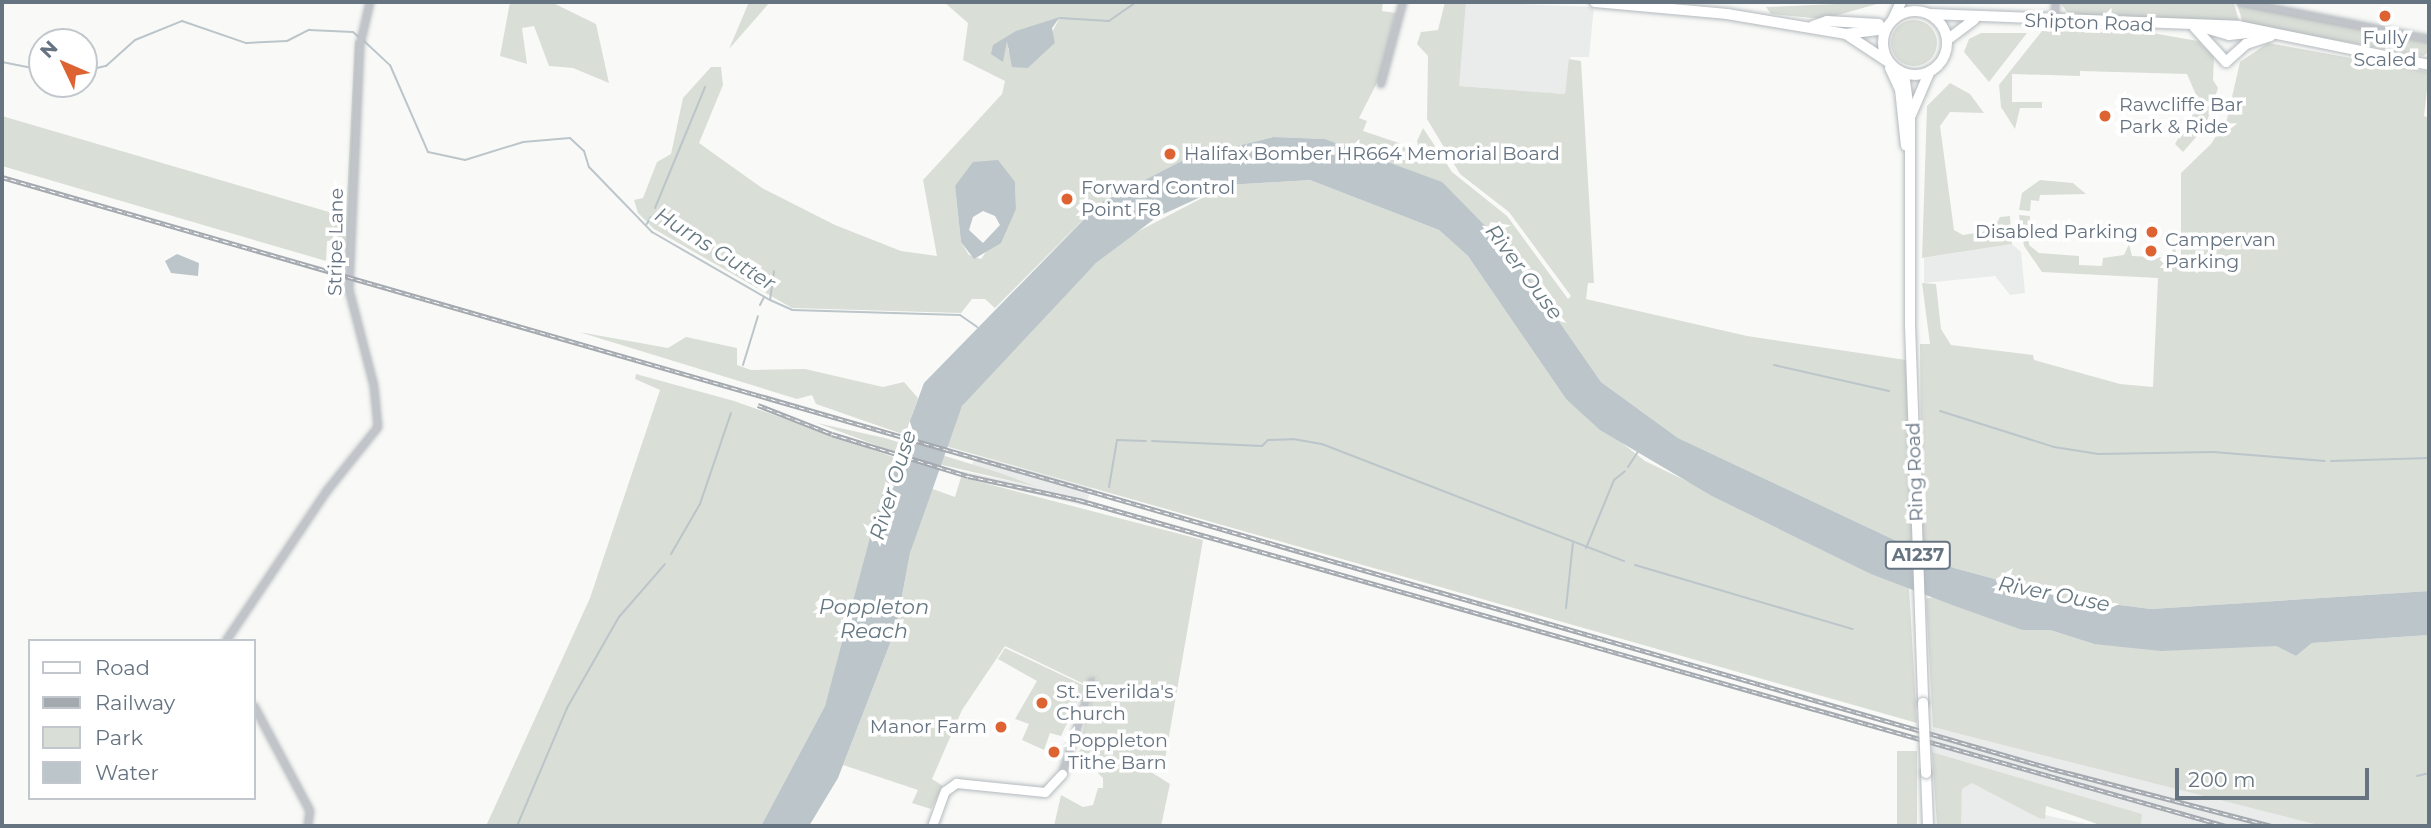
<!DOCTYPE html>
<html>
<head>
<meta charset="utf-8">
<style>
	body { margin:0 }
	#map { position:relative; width:2431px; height:828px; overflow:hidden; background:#f9faf7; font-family:Montserrat,sans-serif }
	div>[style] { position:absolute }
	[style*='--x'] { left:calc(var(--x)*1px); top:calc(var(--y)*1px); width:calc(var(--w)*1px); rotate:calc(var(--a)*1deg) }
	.built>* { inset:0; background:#eaebeb }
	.green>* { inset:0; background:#d9ded7; transform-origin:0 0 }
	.round { border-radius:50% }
	.water>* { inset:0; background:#bbc5ca }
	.stream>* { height:2px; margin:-1px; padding:0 1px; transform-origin:1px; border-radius:1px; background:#bbc5ca }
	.roads { filter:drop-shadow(0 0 2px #b4b9be) drop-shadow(0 0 2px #b4b9be) }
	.street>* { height:6px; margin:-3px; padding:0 3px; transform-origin:3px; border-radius:3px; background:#c1c5ca }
	.secondary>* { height:9px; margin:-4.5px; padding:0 4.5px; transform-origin:4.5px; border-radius:4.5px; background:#fff }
	.primary>* { height:10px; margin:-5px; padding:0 5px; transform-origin:5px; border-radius:5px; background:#fff }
	.highway>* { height:10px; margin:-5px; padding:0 5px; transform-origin:5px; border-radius:5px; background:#fff }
	.highway>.ring { margin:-5px; padding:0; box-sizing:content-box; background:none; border:10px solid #fff; border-radius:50% }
	.rail>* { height:4.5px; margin-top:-2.25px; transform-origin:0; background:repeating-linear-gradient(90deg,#fff 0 5px,#a3a9af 0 10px); box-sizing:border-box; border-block:2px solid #a3a9af }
	.bridges { filter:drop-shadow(0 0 2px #b5b9bd) drop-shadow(0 0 2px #b5b9bd) }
	.highway-bridge>* { height:10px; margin:-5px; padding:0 5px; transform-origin:5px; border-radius:5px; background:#fff }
	.dots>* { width:19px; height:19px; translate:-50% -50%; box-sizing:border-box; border:4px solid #fff; border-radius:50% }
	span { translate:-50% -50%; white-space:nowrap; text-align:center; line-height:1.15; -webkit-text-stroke:7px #fff; paint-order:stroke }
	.shield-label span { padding:2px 5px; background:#fff; border:2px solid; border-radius:5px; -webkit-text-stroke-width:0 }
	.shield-label { font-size:18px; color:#667482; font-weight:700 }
	.street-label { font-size:19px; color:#667482 }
	.poi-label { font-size:19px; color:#667482 }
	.left { translate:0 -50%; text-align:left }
	.right { translate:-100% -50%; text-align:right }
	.water-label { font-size:21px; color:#667982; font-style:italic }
	.frame { position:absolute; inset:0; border:4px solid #667482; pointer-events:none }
	.legend { position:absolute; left:28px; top:639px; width:228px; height:161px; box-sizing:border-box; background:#fff; border:2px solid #c2c7cd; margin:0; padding:9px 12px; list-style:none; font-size:21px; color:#667482 }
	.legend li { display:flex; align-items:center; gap:14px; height:35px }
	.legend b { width:35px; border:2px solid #c2c7cd }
	.north { position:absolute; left:28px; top:28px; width:70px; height:70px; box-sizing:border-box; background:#fff; border:2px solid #c2c7cd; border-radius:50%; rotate:314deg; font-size:19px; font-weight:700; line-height:28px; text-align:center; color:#667482 }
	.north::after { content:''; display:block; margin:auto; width:24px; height:32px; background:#de6333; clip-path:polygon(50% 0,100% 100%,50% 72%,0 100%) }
	.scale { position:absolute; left:2175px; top:768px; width:194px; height:32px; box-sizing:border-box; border:4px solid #667482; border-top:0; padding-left:9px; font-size:21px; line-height:24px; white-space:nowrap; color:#667482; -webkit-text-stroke:5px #fff; paint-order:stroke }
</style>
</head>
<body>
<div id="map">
	<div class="built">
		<i style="clip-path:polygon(1466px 2px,1594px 7px,1589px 57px,1570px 57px,1565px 94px,1458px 86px)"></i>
		<i style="clip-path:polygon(2012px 244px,2021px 252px,2025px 293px,2010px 295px,1995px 276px,1924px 283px,1924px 258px)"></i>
		<i style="clip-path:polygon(975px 455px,1092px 488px,1085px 506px,961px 477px,962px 471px,1032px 486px,972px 465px)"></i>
		<i style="clip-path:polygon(1933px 727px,2070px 760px,2322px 826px,2141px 826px,2142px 814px,1932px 752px)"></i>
		<i style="clip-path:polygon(1972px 783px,2045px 815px,2095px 826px,1960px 826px,1962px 789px)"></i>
	</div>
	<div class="green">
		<i style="clip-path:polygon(510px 2px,551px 2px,596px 24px,609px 83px,573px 68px,549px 66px,534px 26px,522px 28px,527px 64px,500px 56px)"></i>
		<i style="clip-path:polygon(749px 2px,770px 2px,729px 49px)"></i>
		<i style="clip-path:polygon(evenodd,944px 2px,1383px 2px,1382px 11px,1396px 13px,1380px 77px,1359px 118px,1367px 121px,1363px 131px,1408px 146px,1421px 157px,1417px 141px,1423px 128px,1452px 172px,1507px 216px,1568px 299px,1571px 296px,1509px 212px,1460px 174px,1427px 119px,1428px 56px,1417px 44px,1421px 32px,1438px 30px,1445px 2px,1466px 2px,1459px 86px,1565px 94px,1569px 59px,1581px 61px,1594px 283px,1588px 283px,1586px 299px,1747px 336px,1906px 360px,1909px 463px,1921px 462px,1920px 344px,1930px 344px,1922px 283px,1936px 284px,1941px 329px,1951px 345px,2033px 355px,2034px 360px,2120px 384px,2153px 387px,2158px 278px,2042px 272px,2024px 246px,2019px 215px,2030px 216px,2029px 245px,2039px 253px,2079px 256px,2079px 265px,2102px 266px,2103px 258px,2124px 255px,2129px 244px,2132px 256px,2170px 258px,2174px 244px,2181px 272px,2181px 173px,2211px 144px,2227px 119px,2240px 62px,2268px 43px,2429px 72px,2424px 116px,2429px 118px,2429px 591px,2151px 609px,2065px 598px,1954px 568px,1678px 438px,1601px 382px,1511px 252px,1442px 183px,1325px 139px,1272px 137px,1186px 160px,1100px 203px,995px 308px,985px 299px,972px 299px,961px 313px,792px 308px,654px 229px,638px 213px,634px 200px,643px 198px,657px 162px,671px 154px,683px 98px,711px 67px,721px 67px,723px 85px,699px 143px,762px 188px,835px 225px,901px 251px,937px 256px,923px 180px,1002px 94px,1005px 81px,963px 60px,968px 23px,944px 2px,1059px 19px,1052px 32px,1055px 43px,1028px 68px,1008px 50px,1010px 37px,1059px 19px,944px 2px,1015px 182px,1016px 209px,981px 259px,969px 255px,961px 242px,955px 186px,1015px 182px)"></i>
		<i style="clip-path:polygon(1884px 2px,1824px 19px,1771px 14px,1766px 7px)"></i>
		<i style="clip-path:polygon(2060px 2px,2234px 4px,2239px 21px,2069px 15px)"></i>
		<i style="clip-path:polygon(2237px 4px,2428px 42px,2429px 52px,2423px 56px,2243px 23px)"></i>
		<i class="round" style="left:1891px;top:20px;width:46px;height:46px"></i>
		<i style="clip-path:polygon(2042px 31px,2152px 33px,2198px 41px,2214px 57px,2213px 80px,2218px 88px,2205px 127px,2183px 152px,2175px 144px,2199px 102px,2187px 74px,2080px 71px,2080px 76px,2012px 74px,2012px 102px,2042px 102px,2042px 108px,2020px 108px,2015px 129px,2001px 107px,1999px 85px)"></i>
		<i style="clip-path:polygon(1981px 33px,2027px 33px,1989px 82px,1964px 52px,1969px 39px)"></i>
		<i style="clip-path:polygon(355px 39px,359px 45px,348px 264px,343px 239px,327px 241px,326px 261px,2px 166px,2px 116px,346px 217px)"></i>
		<i style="clip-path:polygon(1950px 83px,1970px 94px,1984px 113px,1950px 112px,1940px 126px,1954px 230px,1963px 235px,1993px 230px,2000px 217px,2010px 216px,2012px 244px,1922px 258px,1927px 106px)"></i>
		<i style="clip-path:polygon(1310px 180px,1439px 230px,1468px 256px,1566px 399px,1645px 461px,1909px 588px,1917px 723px,945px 446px,962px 406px,993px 368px,1096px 263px,1133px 234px,1227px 185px)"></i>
		<i style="clip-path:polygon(2040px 180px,2073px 183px,2086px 194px,2040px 195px,2039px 201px,2031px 200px,2030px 211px,2019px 210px,2022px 193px)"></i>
		<i style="clip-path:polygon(579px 332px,668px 348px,686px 337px,737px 348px,737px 365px,751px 370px,805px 369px,883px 387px,904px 382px,918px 398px,905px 435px,816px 404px,812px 395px,797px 399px)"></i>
		<i style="clip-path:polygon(636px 374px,734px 401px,896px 458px,825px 706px,761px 826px,486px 826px,590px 598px,660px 390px,635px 379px)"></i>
		<i style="clip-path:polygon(817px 423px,885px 438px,901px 443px,897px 453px)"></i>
		<i style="clip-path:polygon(942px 455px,1003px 474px,1037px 487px,938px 464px)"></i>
		<i style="clip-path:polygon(961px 477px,1203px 540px,1163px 771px,1148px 770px,1170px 784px,1161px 826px,1054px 826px,1061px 795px,1083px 807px,1093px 805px,1098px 788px,1103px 788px,1103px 778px,1089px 764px,1070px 764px,1081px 749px,1097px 751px,1080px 742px,1097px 678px,1086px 685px,1005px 646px,962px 710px,932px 779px,943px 786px,931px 809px,912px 803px,918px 790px,843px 765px,896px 628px,910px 553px,930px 488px,955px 497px)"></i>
		<i style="clip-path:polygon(1933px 597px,2022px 630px,2050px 630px,2094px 644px,2276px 646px,2296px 656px,2312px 643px,2429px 635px,2429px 826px,2322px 826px,1933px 727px,1926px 599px)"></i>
		<i style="clip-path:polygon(1005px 648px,1085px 686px,1061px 736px,1050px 733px,1044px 750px,1022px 740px,1029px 724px,1015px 719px,1037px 681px,998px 659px)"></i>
		<i style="left:1897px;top:751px;width:20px;height:75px"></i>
		<i style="clip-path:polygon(1932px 752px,2142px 814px,2141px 826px,2103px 826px,2046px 806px,2045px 819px,2039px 818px,1972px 783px,1962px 789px,1961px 826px,1937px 826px)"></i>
	</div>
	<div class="water">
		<i style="clip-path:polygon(1060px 17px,1052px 28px,1055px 43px,1028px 68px,1012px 67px,1007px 41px,1003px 62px,991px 54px,993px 45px,1016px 31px)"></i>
		<i style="clip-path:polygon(1273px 137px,1325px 139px,1442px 182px,1511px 252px,1601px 382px,1678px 438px,1954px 568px,2065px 598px,2151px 609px,2429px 591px,2429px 635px,2312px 643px,2296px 656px,2276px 646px,2161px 651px,2094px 644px,2050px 630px,2022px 630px,1955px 606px,1871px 574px,1712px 496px,1600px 430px,1566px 399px,1468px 256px,1439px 230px,1310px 180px,1227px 185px,1157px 217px,1096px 263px,962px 406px,910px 553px,896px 628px,838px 778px,809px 826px,761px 826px,825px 706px,879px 504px,924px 383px,1100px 203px,1186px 159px)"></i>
		<i style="clip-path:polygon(evenodd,998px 160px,1015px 182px,1016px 209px,1001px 243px,974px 259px,961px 242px,955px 186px,973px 162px,998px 160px,983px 211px,995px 216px,1000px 225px,983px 243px,969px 230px,973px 217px,983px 211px)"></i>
		<i style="clip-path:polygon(177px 254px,199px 263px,198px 276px,171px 273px,165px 261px)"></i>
	</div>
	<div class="stream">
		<i style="--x:1060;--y:18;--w:49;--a:3.5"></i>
		<i style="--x:1109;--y:21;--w:33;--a:-35"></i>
		<i style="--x:364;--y:41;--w:35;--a:43"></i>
		<i style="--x:390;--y:65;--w:95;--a:66.4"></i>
		<i style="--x:428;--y:152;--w:38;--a:12"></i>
		<i style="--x:465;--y:160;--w:61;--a:-17.2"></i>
		<i style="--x:523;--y:142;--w:47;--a:-4.9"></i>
		<i style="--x:570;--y:138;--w:19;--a:43"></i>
		<i style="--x:584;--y:151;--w:17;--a:73"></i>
		<i style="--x:589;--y:167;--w:91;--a:45.9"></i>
		<i style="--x:652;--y:232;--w:136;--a:30"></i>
		<i style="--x:770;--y:300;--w:24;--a:24"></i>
		<i style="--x:792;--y:310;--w:168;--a:1.7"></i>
		<i style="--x:960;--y:315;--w:21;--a:35"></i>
		<i style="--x:2;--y:62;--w:41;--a:11.3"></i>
		<i style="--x:84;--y:71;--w:23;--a:-13"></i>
		<i style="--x:106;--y:66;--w:39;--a:-42"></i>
		<i style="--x:135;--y:40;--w:51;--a:-22"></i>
		<i style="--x:182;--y:21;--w:68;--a:19"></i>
		<i style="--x:246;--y:43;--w:41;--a:-2.8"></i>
		<i style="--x:287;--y:41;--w:25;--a:-27"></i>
		<i style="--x:309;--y:30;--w:44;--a:2.6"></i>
		<i style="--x:353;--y:32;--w:9;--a:41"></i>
		<i style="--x:655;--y:208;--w:131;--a:-67.5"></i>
		<i style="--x:646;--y:225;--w:9;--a:-58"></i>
		<i style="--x:770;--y:300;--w:29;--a:-82"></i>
		<i style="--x:760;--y:305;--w:9;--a:-63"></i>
		<i style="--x:743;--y:365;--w:51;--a:-73"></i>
		<i style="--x:1774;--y:365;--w:118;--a:12.7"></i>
		<i style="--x:1940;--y:411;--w:120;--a:17.5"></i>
		<i style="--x:2054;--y:447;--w:45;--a:9"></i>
		<i style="--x:2098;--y:454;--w:115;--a:-1"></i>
		<i style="--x:2213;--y:452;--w:112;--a:4.6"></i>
		<i style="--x:1152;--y:441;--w:110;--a:2.6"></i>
		<i style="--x:1262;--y:446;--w:8;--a:-45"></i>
		<i style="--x:1268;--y:440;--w:25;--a:-2"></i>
		<i style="--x:1293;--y:439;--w:29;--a:10"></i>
		<i style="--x:1322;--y:444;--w:324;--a:21.2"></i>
		<i style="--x:2331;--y:461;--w:98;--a:-1.8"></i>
		<i style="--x:1628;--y:467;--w:17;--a:-57"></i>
		<i style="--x:1109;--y:487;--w:48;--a:-80.3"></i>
		<i style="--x:1117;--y:440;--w:29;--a:2"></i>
		<i style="--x:1586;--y:548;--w:74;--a:-67.6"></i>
		<i style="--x:1614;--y:480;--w:14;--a:-39"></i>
		<i style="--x:671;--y:554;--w:58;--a:-59.9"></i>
		<i style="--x:700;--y:504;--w:96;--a:-71.2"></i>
		<i style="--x:1635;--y:565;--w:227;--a:16.4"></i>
		<i style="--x:1566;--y:608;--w:65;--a:-83.9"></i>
		<i style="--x:2417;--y:776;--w:12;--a:-14"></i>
		<i style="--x:517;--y:826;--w:128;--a:-67"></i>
		<i style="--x:567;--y:708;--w:105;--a:-60.3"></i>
		<i style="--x:619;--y:617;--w:70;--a:-49"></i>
	</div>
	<div class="roads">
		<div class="street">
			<i style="--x:2240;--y:2;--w:193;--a:11.1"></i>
			<i style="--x:2054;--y:20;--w:18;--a:-84"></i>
			<i style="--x:1381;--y:84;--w:85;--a:-75"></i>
			<i style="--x:226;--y:641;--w:179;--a:-56.1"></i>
			<i style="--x:326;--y:492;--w:83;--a:-51.3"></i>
			<i style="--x:378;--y:427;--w:41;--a:-95.6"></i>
			<i style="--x:374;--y:386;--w:100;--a:-104.5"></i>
			<i style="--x:349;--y:289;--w:244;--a:-87.4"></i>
			<i style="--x:360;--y:45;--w:44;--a:-76.9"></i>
			<i style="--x:254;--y:706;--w:119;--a:61.9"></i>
			<i style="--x:310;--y:811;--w:15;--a:98"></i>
			<i style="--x:1062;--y:774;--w:97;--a:-71.9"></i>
		</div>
		<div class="secondary">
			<i style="--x:932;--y:826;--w:37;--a:-70"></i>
			<i style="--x:945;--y:791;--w:14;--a:-36"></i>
			<i style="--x:956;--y:783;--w:89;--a:5.8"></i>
			<i style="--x:1045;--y:792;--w:25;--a:-47"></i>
		</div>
		<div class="primary">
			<i style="--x:1930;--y:14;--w:308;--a:2.2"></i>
			<i style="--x:2238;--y:26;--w:195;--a:11.5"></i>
			<i style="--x:2195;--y:28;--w:46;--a:47.6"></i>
			<i style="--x:2226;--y:62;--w:27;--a:-42"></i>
			<i style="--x:2246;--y:44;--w:26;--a:-18"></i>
			<i style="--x:2205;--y:28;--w:25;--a:16"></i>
			<i style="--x:2229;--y:35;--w:28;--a:-6"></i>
			<i style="--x:1947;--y:40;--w:34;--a:-37"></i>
		</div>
		<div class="highway">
			<i style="--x:1595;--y:2;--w:133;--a:5.2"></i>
			<i style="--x:1727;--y:14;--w:121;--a:9.5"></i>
			<i style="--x:1846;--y:34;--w:40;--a:-7.1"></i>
			<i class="ring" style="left:1883px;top:11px;width:54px;height:54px"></i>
			<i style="--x:1893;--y:19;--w:19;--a:-65"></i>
			<i style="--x:1813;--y:26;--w:15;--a:-20"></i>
			<i style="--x:1827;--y:21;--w:52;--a:3.3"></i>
			<i style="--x:1846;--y:34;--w:49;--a:33.4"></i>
			<i style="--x:1890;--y:68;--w:23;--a:65"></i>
			<i style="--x:1900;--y:89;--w:57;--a:84"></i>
			<i style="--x:1904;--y:74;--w:43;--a:82.1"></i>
			<i style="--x:1910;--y:117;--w:208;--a:90"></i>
			<i style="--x:1910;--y:325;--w:378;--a:88"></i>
			<i style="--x:1911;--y:115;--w:46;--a:-66.8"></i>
			<i style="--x:1926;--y:773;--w:53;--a:87.8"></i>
		</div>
	</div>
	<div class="rail">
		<i style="--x:2;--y:177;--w:2131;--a:16.1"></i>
		<i style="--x:2049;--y:768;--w:229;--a:14.6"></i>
		<i style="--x:758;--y:405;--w:79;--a:21.4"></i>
		<i style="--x:832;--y:434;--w:142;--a:17.2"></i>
		<i style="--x:968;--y:476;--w:114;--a:12.2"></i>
		<i style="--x:1079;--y:500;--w:1192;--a:15.87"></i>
	</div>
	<div class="bridges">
		<div class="highway-bridge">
			<i style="--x:1923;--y:703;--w:70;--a:87.5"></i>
		</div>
	</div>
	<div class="dots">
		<i style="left:2385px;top:16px;background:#de6333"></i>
		<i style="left:2105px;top:116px;background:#de6333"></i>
		<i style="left:1170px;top:154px;background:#de6333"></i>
		<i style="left:1067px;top:199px;background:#de6333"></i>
		<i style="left:2152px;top:232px;background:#de6333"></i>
		<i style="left:2151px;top:251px;background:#de6333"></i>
		<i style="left:1042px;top:703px;background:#de6333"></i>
		<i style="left:1001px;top:727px;background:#de6333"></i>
		<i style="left:1054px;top:752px;background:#de6333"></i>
	</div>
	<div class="shield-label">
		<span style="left:1918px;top:555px">A1237</span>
	</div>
	<div class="street-label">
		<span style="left:2089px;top:23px;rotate:2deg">Shipton Road</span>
		<span style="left:336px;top:242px;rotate:-89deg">Stripe Lane</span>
		<span style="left:1915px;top:472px;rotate:-92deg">Ring Road</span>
	</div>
	<div class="poi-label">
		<span style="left:2385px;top:49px">Fully<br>Scaled</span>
		<span class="left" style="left:2119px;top:116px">Rawcliffe Bar<br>Park &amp; Ride</span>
		<span class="left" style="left:1184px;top:154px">Halifax Bomber HR664 Memorial Board</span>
		<span class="left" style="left:1081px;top:199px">Forward Control<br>Point F8</span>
		<span class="right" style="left:2138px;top:232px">Disabled Parking</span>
		<span class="left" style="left:2165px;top:251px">Campervan<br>Parking</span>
		<span class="left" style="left:1056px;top:703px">St. Everilda's<br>Church</span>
		<span class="right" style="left:987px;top:727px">Manor Farm</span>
		<span class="left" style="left:1068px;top:752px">Poppleton<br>Tithe Barn</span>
	</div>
	<div class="water-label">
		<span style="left:715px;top:249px;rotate:32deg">Hurns Gutter</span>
		<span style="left:1524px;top:272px;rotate:53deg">River Ouse</span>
		<span style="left:893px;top:485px;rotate:-73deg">River Ouse</span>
		<span style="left:2054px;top:594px;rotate:11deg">River Ouse</span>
		<span style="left:874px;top:619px">Poppleton<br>Reach</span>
	</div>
	<div class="frame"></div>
	<ul class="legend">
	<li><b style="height:9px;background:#fff"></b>Road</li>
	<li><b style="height:9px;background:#a3a9af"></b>Railway</li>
	<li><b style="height:19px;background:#d9ded7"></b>Park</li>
	<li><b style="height:19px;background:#bbc5ca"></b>Water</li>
	</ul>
	<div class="north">N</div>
	<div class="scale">200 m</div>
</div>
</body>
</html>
